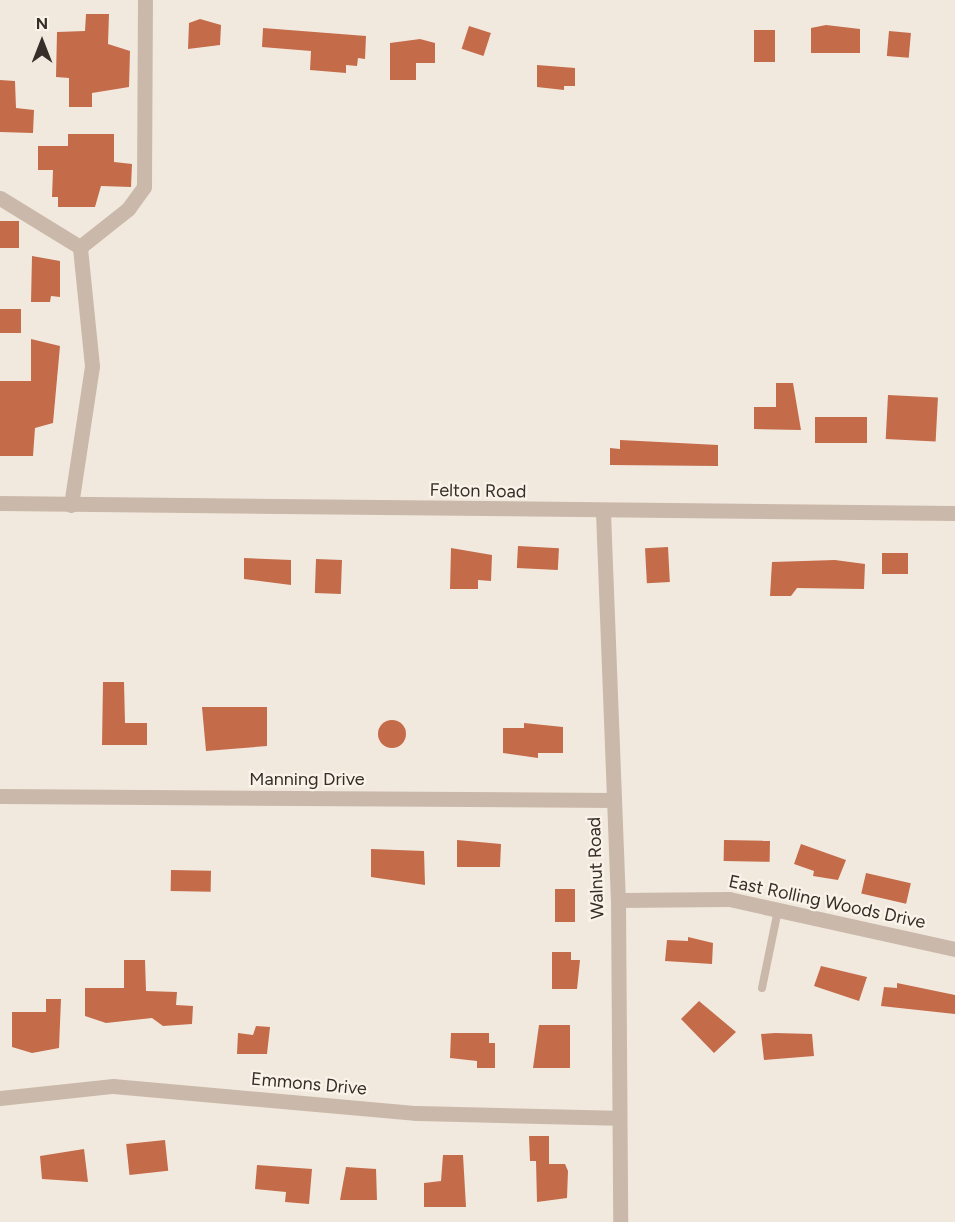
<!DOCTYPE html>
<html>
<head>
<meta charset="utf-8">
<style>
	body { margin:0 }
	#map { position:relative; width:955px; height:1222px; overflow:hidden; background:#f2e9de; font-family:Figtree,sans-serif }
	div>[style] { position:absolute }
	[style*='--x'] { left:calc(var(--x)*1px); top:calc(var(--y)*1px); width:calc(var(--w)*1px); rotate:calc(var(--a)*1deg) }
	.building>* { inset:0; background:#c46b4a; transform-origin:0 0 }
	.round { border-radius:50% }
	.service>* { height:8px; margin:-4px; padding:0 4px; transform-origin:4px; border-radius:4px; background:#cab9aa }
	.minor>* { height:15px; margin:-7.5px; padding:0 7.5px; transform-origin:7.5px; border-radius:7.5px; background:#cab9aa }
	span { translate:-50% -50%; white-space:nowrap; text-align:center; line-height:1.15; -webkit-text-stroke:4.5px #faf3ea; paint-order:stroke }
	.street-label { font-size:18px; color:#382e29 }
	.north { position:absolute; left:12px; top:12px; width:60px; height:60px; -webkit-text-stroke:4px #faf3ea; paint-order:stroke; rotate:0deg; font-size:16px; font-weight:700; line-height:24px; text-align:center; color:#382e29 }
	.north::after { content:''; display:block; margin:auto; width:21px; height:27px; background:#382e29; clip-path:polygon(50% 0,100% 100%,50% 72%,0 100%) }
</style>
</head>
<body>
<div id="map">
	<div class="building">
		<i style="clip-path:polygon(86px 14px,109px 14px,108px 44px,130px 51px,129px 87px,92px 93px,92px 107px,69px 107px,69px 78px,56px 77px,57px 32px,85px 31px)"></i>
		<i style="clip-path:polygon(200px 19px,221px 25px,220px 45px,188px 49px,189px 23px)"></i>
		<i style="clip-path:polygon(826px 25px,860px 29px,860px 53px,811px 53px,811px 28px)"></i>
		<i style="left:469px;top:26px;width:23px;height:24px;rotate:18deg"></i>
		<i style="clip-path:polygon(263px 28px,366px 36px,365px 59px,358px 58px,357px 66px,346px 65px,346px 73px,310px 70px,311px 51px,262px 47px)"></i>
		<i style="left:754px;top:30px;width:21px;height:32px"></i>
		<i style="left:889px;top:31px;width:22px;height:25px;rotate:5deg"></i>
		<i style="clip-path:polygon(420px 39px,435px 43px,435px 63px,416px 63px,416px 80px,390px 80px,390px 43px)"></i>
		<i style="clip-path:polygon(537px 65px,575px 68px,575px 86px,564px 86px,564px 90px,537px 87px)"></i>
		<i style="clip-path:polygon(0 80px,15px 81px,16px 108px,34px 110px,33px 133px,0 132px)"></i>
		<i style="clip-path:polygon(68px 134px,114px 134px,114px 162px,132px 164px,131px 187px,101px 186px,95px 207px,58px 207px,58px 197px,52px 197px,53px 170px,38px 170px,38px 146px,68px 146px)"></i>
		<i style="left:0;top:221px;width:19px;height:27px"></i>
		<i style="clip-path:polygon(32px 256px,60px 261px,60px 297px,51px 296px,50px 302px,31px 302px)"></i>
		<i style="left:0;top:309px;width:21px;height:24px"></i>
		<i style="clip-path:polygon(31px 339px,60px 346px,53px 423px,35px 428px,33px 456px,0 456px,0 381px,31px 381px)"></i>
		<i style="clip-path:polygon(776px 383px,793px 383px,801px 430px,754px 429px,754px 407px,776px 407px)"></i>
		<i style="left:888px;top:395px;width:50px;height:44px;rotate:3deg"></i>
		<i style="left:867px;top:417px;width:26px;height:52px;rotate:90deg"></i>
		<i style="clip-path:polygon(620px 440px,718px 445px,718px 466px,610px 465px,610px 448px,620px 449px)"></i>
		<i style="left:518px;top:546px;width:41px;height:22px;rotate:3deg"></i>
		<i style="left:668px;top:547px;width:35px;height:23px;rotate:87deg"></i>
		<i style="clip-path:polygon(451px 548px,492px 555px,491px 581px,478px 580px,478px 589px,450px 589px)"></i>
		<i style="left:882px;top:553px;width:26px;height:21px"></i>
		<i style="clip-path:polygon(244px 558px,291px 560px,291px 585px,244px 579px)"></i>
		<i style="left:316px;top:559px;width:26px;height:34px;rotate:2deg"></i>
		<i style="clip-path:polygon(835px 560px,865px 564px,864px 589px,797px 588px,791px 596px,770px 596px,772px 562px)"></i>
		<i style="clip-path:polygon(103px 682px,124px 682px,125px 723px,147px 723px,147px 745px,102px 745px)"></i>
		<i style="clip-path:polygon(202px 707px,267px 707px,267px 746px,206px 751px)"></i>
		<i class="round" style="left:378px;top:720px;width:28px;height:28px"></i>
		<i style="clip-path:polygon(524px 723px,563px 727px,563px 753px,538px 753px,538px 758px,503px 753px,503px 728px,524px 728px)"></i>
		<i style="clip-path:polygon(457px 840px,501px 844px,500px 867px,457px 867px)"></i>
		<i style="left:724px;top:840px;width:46px;height:21px;rotate:1deg"></i>
		<i style="clip-path:polygon(801px 844px,846px 860px,838px 880px,813px 876px,814px 871px,794px 864px)"></i>
		<i style="clip-path:polygon(371px 849px,424px 851px,425px 885px,371px 877px)"></i>
		<i style="left:171px;top:870px;width:40px;height:21px;rotate:1deg"></i>
		<i style="left:866px;top:873px;width:46px;height:21px;rotate:13deg"></i>
		<i style="left:555px;top:889px;width:20px;height:33px"></i>
		<i style="clip-path:polygon(688px 937px,713px 943px,712px 964px,665px 961px,667px 940px,688px 941px)"></i>
		<i style="clip-path:polygon(552px 952px,571px 952px,571px 960px,580px 960px,577px 989px,552px 989px)"></i>
		<i style="clip-path:polygon(124px 960px,145px 960px,146px 991px,177px 992px,176px 1005px,193px 1006px,192px 1024px,163px 1026px,152px 1018px,106px 1023px,85px 1016px,85px 988px,124px 988px)"></i>
		<i style="clip-path:polygon(821px 966px,867px 977px,859px 1001px,814px 986px)"></i>
		<i style="clip-path:polygon(897px 983px,955px 995px,955px 1014px,881px 1006px,884px 987px,897px 988px)"></i>
		<i style="clip-path:polygon(46px 999px,61px 999px,59px 1048px,32px 1053px,12px 1047px,12px 1012px,46px 1012px)"></i>
		<i style="clip-path:polygon(699px 1001px,736px 1032px,714px 1053px,681px 1019px)"></i>
		<i style="clip-path:polygon(539px 1025px,570px 1025px,570px 1068px,533px 1068px)"></i>
		<i style="clip-path:polygon(256px 1026px,270px 1027px,267px 1054px,237px 1054px,238px 1033px,253px 1035px)"></i>
		<i style="clip-path:polygon(451px 1033px,489px 1033px,489px 1043px,495px 1043px,495px 1068px,477px 1068px,477px 1061px,450px 1058px)"></i>
		<i style="clip-path:polygon(775px 1033px,812px 1034px,814px 1056px,764px 1060px,761px 1034px)"></i>
		<i style="clip-path:polygon(529px 1136px,549px 1136px,549px 1164px,565px 1164px,568px 1171px,567px 1198px,537px 1202px,536px 1161px,530px 1161px)"></i>
		<i style="left:165px;top:1140px;width:31px;height:39px;rotate:84deg"></i>
		<i style="clip-path:polygon(84px 1149px,88px 1182px,42px 1179px,40px 1156px)"></i>
		<i style="clip-path:polygon(443px 1155px,463px 1155px,466px 1207px,424px 1207px,424px 1183px,441px 1181px)"></i>
		<i style="clip-path:polygon(257px 1165px,312px 1169px,309px 1204px,285px 1202px,286px 1192px,255px 1189px)"></i>
		<i style="clip-path:polygon(346px 1167px,376px 1169px,377px 1200px,340px 1200px)"></i>
	</div>
	<div class="service">
		<i style="--x:762;--y:988;--w:80;--a:-78.4"></i>
	</div>
	<div class="minor">
		<i style="--x:0;--y:198;--w:94;--a:31.5"></i>
		<i style="--x:80;--y:247;--w:61;--a:-38.4"></i>
		<i style="--x:128;--y:209;--w:27;--a:-54"></i>
		<i style="--x:144;--y:187;--w:187;--a:-89.7"></i>
		<i style="--x:0;--y:503;--w:955;--a:0.6"></i>
		<i style="--x:71;--y:505;--w:141;--a:-81.4"></i>
		<i style="--x:92;--y:366;--w:120;--a:-95.8"></i>
		<i style="--x:603;--y:512;--w:388;--a:87.8"></i>
		<i style="--x:618;--y:900;--w:322;--a:89.6"></i>
		<i style="--x:0;--y:796;--w:614;--a:0.37"></i>
		<i style="--x:618;--y:900;--w:111;--a:-0.5"></i>
		<i style="--x:729;--y:899;--w:231;--a:12.5"></i>
		<i style="--x:0;--y:1098;--w:114;--a:-6.1"></i>
		<i style="--x:113;--y:1086;--w:305;--a:5.1"></i>
		<i style="--x:417;--y:1113;--w:199;--a:1.4"></i>
	</div>
	<div class="street-label">
		<span style="left:478px;top:491px;rotate:1deg">Felton Road</span>
		<span style="left:307px;top:779px">Manning Drive</span>
		<span style="left:596px;top:868px;rotate:-92deg">Walnut Road</span>
		<span style="left:827px;top:902px;rotate:12deg">East Rolling Woods Drive</span>
		<span style="left:309px;top:1084px;rotate:5deg">Emmons Drive</span>
	</div>
	<div class="north">N</div>
</div>
</body>
</html>
